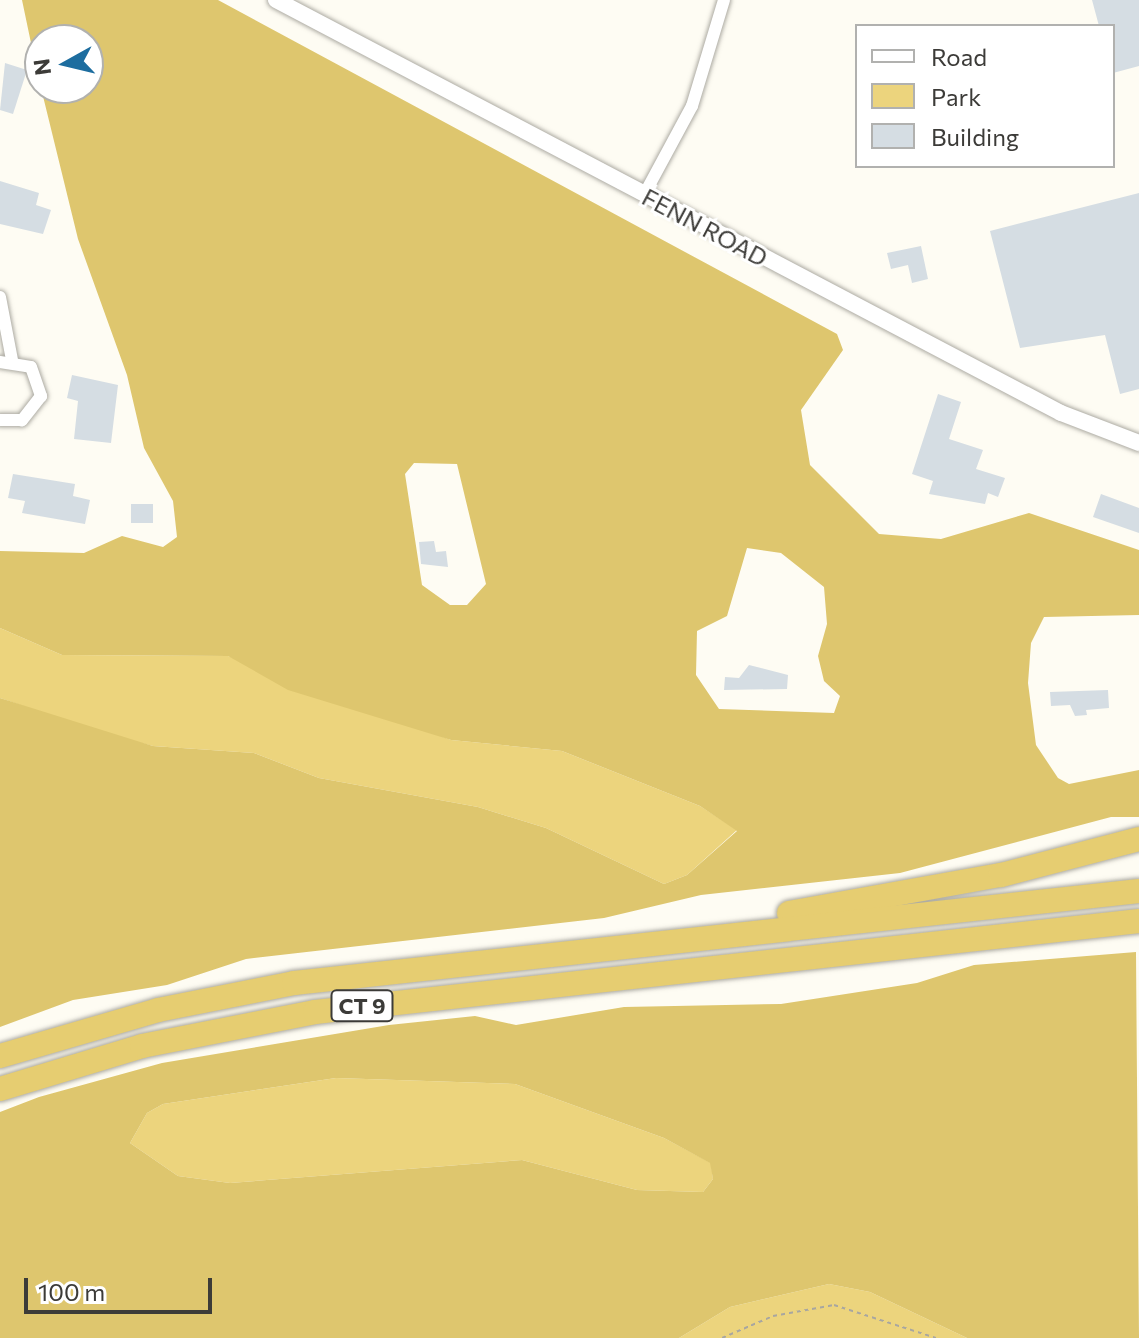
<!DOCTYPE html>
<html>
<head>
<meta charset="utf-8">
<style>
	body { margin:0 }
	#map { position:relative; width:1139px; height:1338px; overflow:hidden; background:#fefcf3; font-family:Commissioner,sans-serif }
	div>[style] { position:absolute }
	[style*='--x'] { left:calc(var(--x)*1px); top:calc(var(--y)*1px); width:calc(var(--w)*1px); rotate:calc(var(--a)*1deg) }
	.green>* { inset:0; background:#ecd47d }
	.forest>* { inset:0; background:#dec66e }
	.building>* { inset:0; background:#d5dde3; transform-origin:0 0 }
	.path>* { height:2px; margin-top:-1px; transform-origin:0; background:repeating-linear-gradient(90deg,#a8a6a0 0 4px,transparent 0 8px) }
	.roads { filter:drop-shadow(0 0 2px #adaba3) drop-shadow(0 0 2px #adaba3) }
	.minor>* { height:12px; margin:-6px; padding:0 6px; transform-origin:6px; border-radius:6px; background:#fff }
	.tertiary>* { height:16px; margin:-8px; padding:0 8px; transform-origin:8px; border-radius:8px; background:#fff }
	.motorway>* { height:24px; margin:-12px; padding:0 12px; transform-origin:12px; border-radius:12px; background:#e6cd71 }
	span { translate:-50% -50%; white-space:nowrap; text-align:center; line-height:1.15; -webkit-text-stroke:6px #fff; paint-order:stroke }
	.shield-label span { padding:2px 6px; background:#fff; border:2px solid; border-radius:6px; -webkit-text-stroke-width:0 }
	.shield-label { font-size:22px; color:#3c3b38; font-weight:700 }
	.street-label { font-size:24px; color:#3c3b38 }
	.legend { position:absolute; left:855px; top:24px; width:260px; height:144px; box-sizing:border-box; background:#fff; border:2px solid #b1b1af; margin:0; padding:10px 14px; list-style:none; font-size:24px; color:#3c3b38 }
	.legend li { display:flex; align-items:center; gap:16px; height:40px }
	.legend b { width:40px; border:2px solid #b1b1af }
	.north { position:absolute; left:24px; top:24px; width:80px; height:80px; box-sizing:border-box; background:#fff; border:2px solid #b1b1af; border-radius:50%; rotate:262deg; font-size:22px; font-weight:700; line-height:32px; text-align:center; color:#3c3b38 }
	.north::after { content:''; display:block; margin:auto; width:28px; height:36px; background:#1d6d9f; clip-path:polygon(50% 0,100% 100%,50% 72%,0 100%) }
	.scale { position:absolute; left:24px; top:1278px; width:188px; height:36px; box-sizing:border-box; border:4px solid #3c3b38; border-top:0; padding-left:10px; font-size:24px; line-height:28px; white-space:nowrap; color:#3c3b38; -webkit-text-stroke:6px #fff; paint-order:stroke }
</style>
</head>
<body>
<div id="map">
	<div class="green">
		<i style="clip-path:polygon(0 628px,62px 655px,228px 656px,451px 740px,562px 751px,700px 806px,737px 830px,687px 875px,664px 884px,546px 828px,478px 807px,319px 778px,254px 753px,153px 746px,102px 733px,0 698px)"></i>
		<i style="clip-path:polygon(336px 1078px,515px 1084px,664px 1138px,711px 1163px,713px 1179px,703px 1192px,637px 1190px,522px 1160px,230px 1183px,178px 1176px,130px 1143px,147px 1113px,163px 1104px)"></i>
		<i style="clip-path:polygon(829px 1284px,870px 1292px,967px 1338px,679px 1338px,730px 1307px)"></i>
	</div>
	<div class="forest">
		<i style="clip-path:polygon(evenodd,22px 0,218px 0,837px 334px,843px 350px,801px 410px,810px 465px,879px 534px,941px 539px,1029px 513px,1139px 550px,1139px 615px,1044px 617px,1031px 643px,1028px 683px,1036px 745px,1058px 778px,1069px 784px,1139px 770px,1139px 817px,1111px 817px,900px 873px,701px 895px,604px 918px,246px 959px,167px 985px,73px 1000px,0 1027px,0 698px,153px 746px,254px 753px,319px 778px,478px 807px,546px 828px,664px 884px,687px 875px,737px 831px,700px 806px,562px 751px,451px 740px,288px 690px,228px 656px,62px 655px,0 628px,0 551px,84px 553px,122px 536px,163px 547px,177px 537px,173px 501px,144px 448px,127px 375px,78px 239px,41px 88px,88px 88px,88px 40px,40px 40px,40px 86px,22px 0,457px 464px,486px 584px,467px 605px,450px 605px,422px 585px,405px 474px,414px 463px,457px 464px,22px 0,747px 548px,781px 553px,824px 587px,827px 624px,818px 656px,824px 681px,840px 696px,834px 713px,719px 709px,696px 675px,697px 631px,727px 616px,747px 548px)"></i>
		<i style="clip-path:polygon(evenodd,1136px 952px,1139px 1338px,967px 1338px,870px 1292px,829px 1284px,730px 1307px,679px 1338px,0 1338px,0 1112px,39px 1097px,162px 1063px,389px 1025px,475px 1016px,516px 1025px,624px 1007px,781px 1004px,917px 983px,974px 965px,1136px 952px,336px 1078px,515px 1084px,664px 1138px,710px 1163px,713px 1179px,703px 1192px,637px 1190px,522px 1160px,230px 1183px,178px 1176px,130px 1143px,147px 1113px,163px 1104px,336px 1078px)"></i>
	</div>
	<div class="building">
		<i style="clip-path:polygon(1092px 0,1139px 0,1139px 66px,1113px 73px,1113px 26px,1099px 26px)"></i>
		<i style="clip-path:polygon(5px 63px,27px 70px,13px 114px,0 110px)"></i>
		<i style="clip-path:polygon(0 181px,39px 193px,36px 205px,51px 210px,43px 234px,0 224px)"></i>
		<i style="clip-path:polygon(1139px 193px,1139px 389px,1120px 394px,1105px 335px,1020px 348px,990px 231px)"></i>
		<i style="clip-path:polygon(921px 246px,928px 279px,912px 283px,908px 265px,891px 269px,887px 253px)"></i>
		<i style="clip-path:polygon(72px 375px,118px 385px,111px 443px,74px 439px,78px 401px,67px 398px)"></i>
		<i style="clip-path:polygon(938px 394px,961px 402px,949px 439px,983px 450px,976px 469px,1005px 478px,998px 497px,988px 493px,985px 504px,929px 494px,933px 481px,912px 474px)"></i>
		<i style="clip-path:polygon(13px 474px,75px 484px,73px 496px,90px 500px,85px 524px,22px 513px,25px 501px,8px 498px)"></i>
		<i style="clip-path:polygon(1101px 494px,1139px 508px,1139px 533px,1093px 517px)"></i>
		<i style="left:131px;top:504px;width:22px;height:19px"></i>
		<i style="clip-path:polygon(434px 541px,436px 552px,446px 551px,448px 567px,421px 564px,419px 542px)"></i>
		<i style="clip-path:polygon(749px 665px,788px 675px,787px 689px,724px 690px,725px 677px,739px 678px)"></i>
		<i style="clip-path:polygon(1108px 690px,1109px 708px,1086px 710px,1087px 715px,1075px 716px,1070px 705px,1051px 706px,1050px 692px)"></i>
	</div>
	<div class="path">
		<i style="--x:722;--y:1338;--w:56;--a:-23.3"></i>
		<i style="--x:773;--y:1316;--w:62;--a:-10.2"></i>
		<i style="--x:834;--y:1305;--w:107;--a:17.9"></i>
	</div>
	<div class="roads">
		<div class="minor">
			<i style="--x:644;--y:195;--w:101;--a:-61.7"></i>
			<i style="--x:692;--y:106;--w:111;--a:-73.2"></i>
			<i style="--x:0;--y:297;--w:64;--a:79.2"></i>
			<i style="--x:0;--y:362;--w:31;--a:9"></i>
			<i style="--x:31;--y:367;--w:31;--a:71"></i>
			<i style="--x:41;--y:396;--w:31;--a:128"></i>
			<i style="--x:22;--y:420;--w:22;--a:180"></i>
		</div>
		<div class="tertiary">
			<i style="--x:276;--y:0;--w:887;--a:27.75"></i>
			<i style="--x:1061;--y:413;--w:84;--a:21"></i>
		</div>
		<div class="motorway">
			<i style="--x:789;--y:913;--w:215;--a:-10.2"></i>
			<i style="--x:1001;--y:875;--w:143;--a:-14.6"></i>
			<i style="--x:0;--y:1056;--w:165;--a:-16.2"></i>
			<i style="--x:158;--y:1010;--w:139;--a:-11.2"></i>
			<i style="--x:294;--y:983;--w:850;--a:-6.21"></i>
			<i style="--x:0;--y:1089;--w:148;--a:-16.8"></i>
			<i style="--x:142;--y:1046;--w:176;--a:-11.1"></i>
			<i style="--x:315;--y:1012;--w:829;--a:-6.3"></i>
		</div>
	</div>
	<div class="shield-label">
		<span style="left:362px;top:1006px">CT 9</span>
	</div>
	<div class="street-label">
		<span style="left:705px;top:227px;rotate:28deg">FENN ROAD</span>
	</div>
	<ul class="legend">
	<li><b style="height:10px;background:#fff"></b>Road</li>
	<li><b style="height:22px;background:#ecd47d"></b>Park</li>
	<li><b style="height:22px;background:#d5dde3"></b>Building</li>
	</ul>
	<div class="north">N</div>
	<div class="scale">100 m</div>
</div>
</body>
</html>
